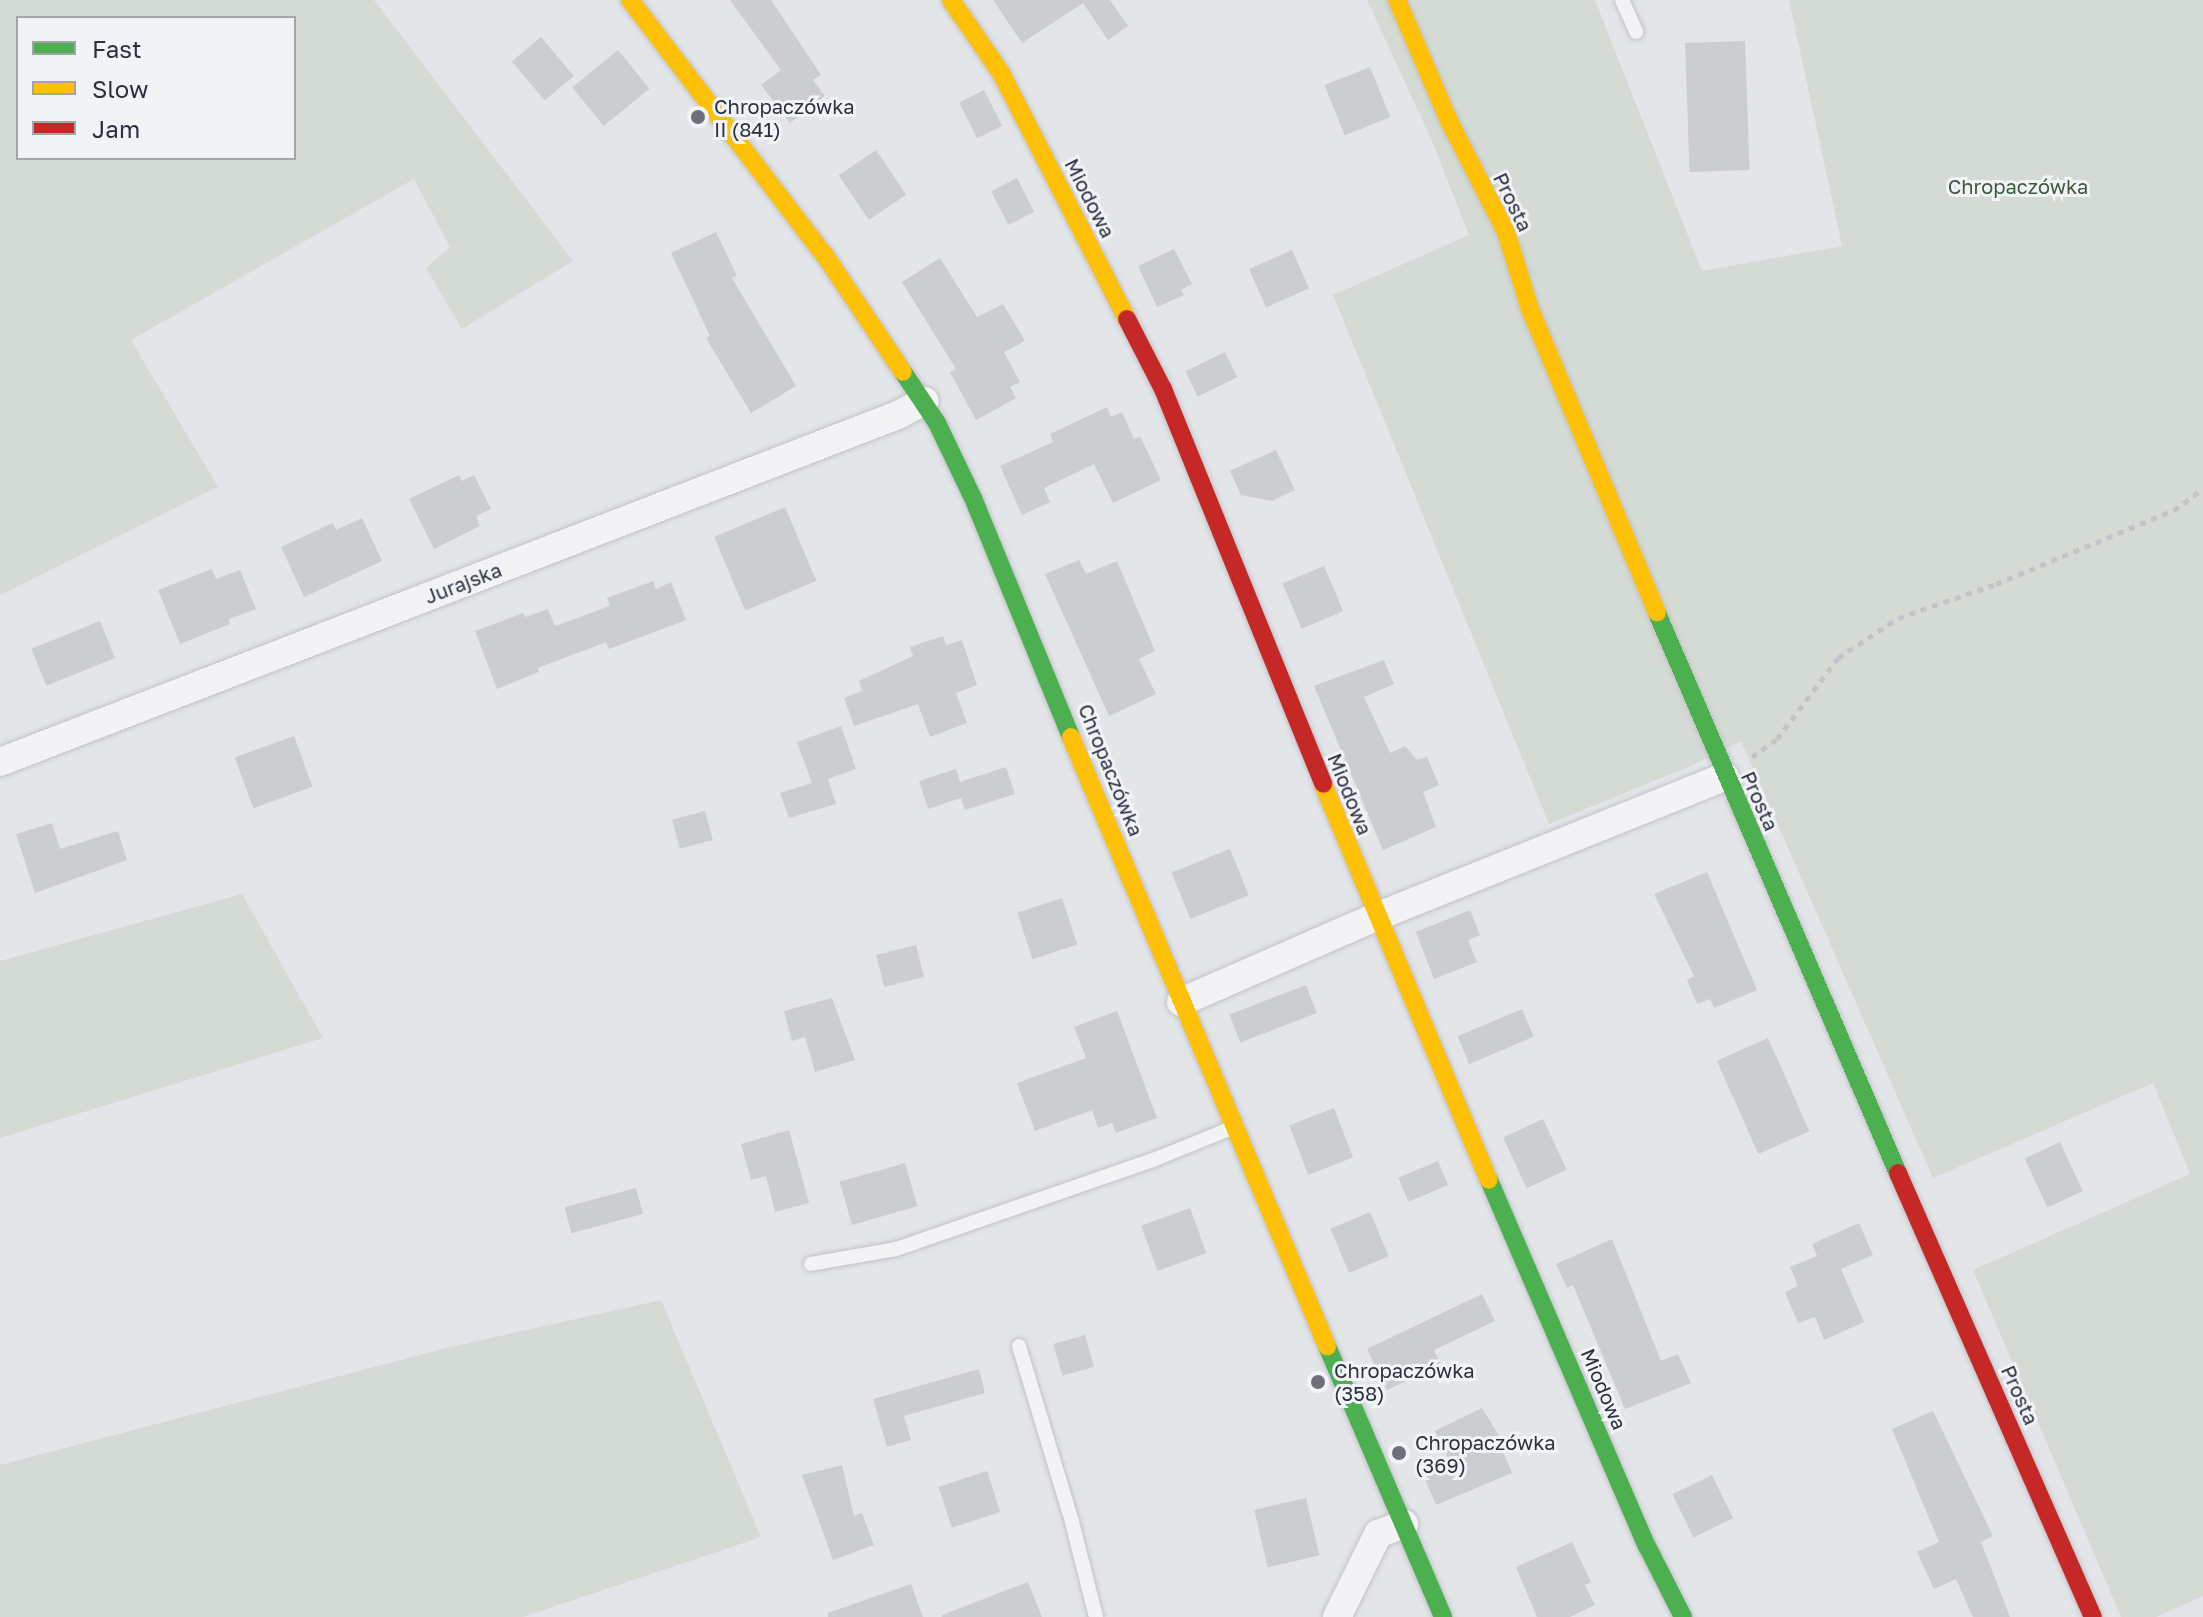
<!DOCTYPE html>
<html>
<head>
<meta charset="utf-8">
<style>
	body { margin:0 }
	#map { position:relative; width:2203px; height:1617px; overflow:hidden; background:#e3e5e8; font-family:"Golos Text",sans-serif }
	div>[style] { position:absolute }
	[style*='--x'] { left:calc(var(--x)*1px); top:calc(var(--y)*1px); width:calc(var(--w)*1px); rotate:calc(var(--a)*1deg) }
	.green>* { inset:0; background:#d4dbd4 }
	.building>* { inset:0; background:#cccdd0; transform-origin:0 0 }
	.path>* { height:5px; margin-top:-2.5px; transform-origin:0; background:repeating-linear-gradient(90deg,#c3c3c8 0 6px,transparent 0 12px) }
	.roads { filter:drop-shadow(0 0 2px #c2c3c6) drop-shadow(0 0 2px #c2c3c6) }
	.lane>* { height:14px; margin:-7px; padding:0 7px; transform-origin:7px; border-radius:7px; background:#f3f3f5 }
	.street>* { height:28px; margin:-14px; padding:0 14px; transform-origin:14px; border-radius:14px; background:#f3f3f5 }
	.fast>* { height:18px; margin:-9px; padding:0 9px; transform-origin:9px; border-radius:9px; background:#4caf50 }
	.slow>* { height:18px; margin:-9px; padding:0 9px; transform-origin:9px; border-radius:9px; background:#ffc107 }
	.jam>* { height:18px; margin:-9px; padding:0 9px; transform-origin:9px; border-radius:9px; background:#c62828 }
	.dots>* { width:22px; height:22px; translate:-50% -50%; box-sizing:border-box; border:4px solid #f2f3f7; border-radius:50% }
	span { translate:-50% -50%; white-space:nowrap; text-align:center; line-height:1.15; -webkit-text-stroke:6px #f2f3f7; paint-order:stroke }
	.poi-label { font-size:20px; color:#2c313f }
	.left { translate:0 -50%; text-align:left }
	.park-label { font-size:20px; color:#3e5a3b }
	.street-label { font-size:20px; color:#2c313f }
	.legend { position:absolute; left:16px; top:16px; width:280px; height:144px; box-sizing:border-box; background:#f2f3f7; border:2px solid #a3a5ad; margin:0; padding:10px 14px; list-style:none; font-size:24px; color:#2c313f }
	.legend li { display:flex; align-items:center; gap:16px; height:40px }
	.legend b { width:40px; border:2px solid #a3a5ad }
</style>
</head>
<body>
<div id="map">
	<div class="green">
		<i style="clip-path:polygon(evenodd,0 0,374px 0,573px 261px,462px 329px,426px 268px,450px 247px,414px 179px,131px 340px,218px 487px,0 595px,0 0,294px 18px,294px 158px,18px 158px,18px 18px,294px 18px)"></i>
		<i style="clip-path:polygon(1367px 0,1595px 0,1702px 271px,1842px 246px,1789px 0,2203px 0,2203px 1596px,2156px 1617px,2121px 1617px,1973px 1270px,2190px 1174px,2153px 1083px,1933px 1178px,1741px 741px,1691px 766px,1549px 824px,1333px 295px,1469px 235px,1432px 141px)"></i>
		<i style="clip-path:polygon(242px 894px,323px 1038px,0 1138px,0 961px)"></i>
		<i style="clip-path:polygon(661px 1300px,761px 1537px,523px 1617px,0 1617px,0 1465px,450px 1347px)"></i>
	</div>
	<div class="building">
		<i style="clip-path:polygon(730px 0,771px 0,821px 75px,813px 80px,825px 96px,790px 123px,761px 85px,781px 70px)"></i>
		<i style="clip-path:polygon(993px 0,1110px 0,1128px 26px,1108px 40px,1083px 3px,1022px 43px)"></i>
		<i style="left:541px;top:37px;width:51px;height:38px;rotate:50deg"></i>
		<i style="left:1745px;top:41px;width:129px;height:60px;rotate:88deg"></i>
		<i style="left:618px;top:50px;width:50px;height:59px;rotate:51deg"></i>
		<i style="left:1370px;top:67px;width:54px;height:49px;rotate:68deg"></i>
		<i style="left:984px;top:90px;width:40px;height:28px;rotate:63deg"></i>
		<i style="left:876px;top:150px;width:54px;height:45px;rotate:56deg"></i>
		<i style="left:1017px;top:178px;width:38px;height:29px;rotate:63deg"></i>
		<i style="clip-path:polygon(716px 232px,737px 276px,732px 278px,796px 386px,751px 413px,706px 338px,710px 336px,671px 253px)"></i>
		<i style="clip-path:polygon(1174px 249px,1192px 284px,1181px 290px,1184px 295px,1157px 307px,1138px 266px)"></i>
		<i style="left:1292px;top:250px;width:42px;height:47px;rotate:66deg"></i>
		<i style="clip-path:polygon(940px 258px,977px 317px,1003px 304px,1025px 341px,1004px 352px,1020px 382px,1010px 387px,1016px 398px,976px 420px,950px 372px,956px 369px,902px 282px)"></i>
		<i style="left:1225px;top:352px;width:28px;height:44px;rotate:64deg"></i>
		<i style="clip-path:polygon(1107px 407px,1111px 417px,1122px 412px,1134px 439px,1140px 436px,1161px 480px,1113px 503px,1094px 464px,1044px 488px,1050px 502px,1022px 515px,1000px 466px,1053px 442px,1050px 434px)"></i>
		<i style="clip-path:polygon(1276px 450px,1295px 490px,1272px 501px,1241px 495px,1230px 471px)"></i>
		<i style="clip-path:polygon(459px 475px,462px 481px,474px 475px,491px 509px,476px 516px,480px 526px,434px 549px,409px 499px)"></i>
		<i style="left:785px;top:507px;width:80px;height:77px;rotate:67deg"></i>
		<i style="clip-path:polygon(362px 518px,382px 561px,304px 597px,281px 547px,333px 523px,336px 530px)"></i>
		<i style="clip-path:polygon(1079px 560px,1086px 574px,1117px 561px,1155px 651px,1139px 659px,1156px 694px,1109px 716px,1045px 574px)"></i>
		<i style="left:1324px;top:566px;width:49px;height:45px;rotate:67deg"></i>
		<i style="clip-path:polygon(212px 569px,216px 579px,240px 570px,256px 609px,229px 619px,230px 624px,180px 644px,158px 590px)"></i>
		<i style="clip-path:polygon(653px 581px,656px 589px,671px 582px,686px 620px,609px 649px,606px 642px,538px 668px,539px 672px,497px 689px,475px 631px,523px 613px,525px 617px,548px 609px,555px 626px,610px 606px,607px 598px)"></i>
		<i style="left:100px;top:621px;width:40px;height:74px;rotate:68deg"></i>
		<i style="clip-path:polygon(943px 636px,946px 645px,962px 640px,977px 685px,956px 693px,967px 723px,930px 737px,918px 704px,854px 726px,844px 698px,862px 691px,859px 681px,913px 656px,910px 647px)"></i>
		<i style="clip-path:polygon(1384px 660px,1394px 684px,1364px 697px,1390px 753px,1405px 746px,1417px 760px,1427px 757px,1439px 785px,1423px 792px,1436px 827px,1383px 850px,1314px 686px)"></i>
		<i style="clip-path:polygon(841px 726px,856px 769px,828px 779px,836px 804px,789px 818px,780px 793px,812px 783px,797px 742px)"></i>
		<i style="left:294px;top:736px;width:54px;height:63px;rotate:70deg"></i>
		<i style="clip-path:polygon(1006px 767px,1015px 794px,965px 810px,961px 798px,928px 809px,919px 781px,956px 769px,960px 782px)"></i>
		<i style="left:705px;top:811px;width:30px;height:34px;rotate:75deg"></i>
		<i style="clip-path:polygon(52px 823px,60px 849px,118px 831px,127px 860px,35px 893px,16px 834px)"></i>
		<i style="left:1230px;top:849px;width:50px;height:63px;rotate:68deg"></i>
		<i style="clip-path:polygon(1707px 872px,1757px 990px,1714px 1008px,1710px 999px,1697px 1004px,1687px 980px,1694px 976px,1654px 894px)"></i>
		<i style="left:1062px;top:898px;width:49px;height:47px;rotate:72deg"></i>
		<i style="clip-path:polygon(1470px 910px,1480px 935px,1468px 940px,1477px 962px,1434px 979px,1416px 932px)"></i>
		<i style="left:916px;top:945px;width:33px;height:41px;rotate:76deg"></i>
		<i style="left:1306px;top:985px;width:30px;height:82px;rotate:69deg"></i>
		<i style="clip-path:polygon(832px 998px,855px 1060px,815px 1072px,805px 1037px,792px 1041px,784px 1011px)"></i>
		<i style="left:1522px;top:1009px;width:30px;height:70px;rotate:67deg"></i>
		<i style="clip-path:polygon(1117px 1011px,1157px 1118px,1116px 1133px,1112px 1123px,1098px 1128px,1092px 1110px,1035px 1131px,1017px 1083px,1086px 1058px,1074px 1027px)"></i>
		<i style="left:1768px;top:1038px;width:102px;height:56px;rotate:66deg"></i>
		<i style="left:1334px;top:1108px;width:53px;height:48px;rotate:69deg"></i>
		<i style="left:1543px;top:1119px;width:56px;height:44px;rotate:65deg"></i>
		<i style="clip-path:polygon(789px 1130px,809px 1203px,775px 1212px,766px 1176px,751px 1180px,741px 1144px)"></i>
		<i style="left:2060px;top:1142px;width:54px;height:39px;rotate:65deg"></i>
		<i style="left:1438px;top:1161px;width:26px;height:43px;rotate:67deg"></i>
		<i style="left:905px;top:1163px;width:45px;height:68px;rotate:74deg"></i>
		<i style="left:636px;top:1188px;width:27px;height:74px;rotate:75deg"></i>
		<i style="left:1190px;top:1208px;width:48px;height:52px;rotate:70deg"></i>
		<i style="left:1370px;top:1212px;width:48px;height:43px;rotate:67deg"></i>
		<i style="clip-path:polygon(1859px 1223px,1873px 1255px,1841px 1269px,1864px 1322px,1824px 1340px,1815px 1317px,1798px 1323px,1785px 1292px,1798px 1286px,1790px 1267px,1817px 1256px,1812px 1244px)"></i>
		<i style="clip-path:polygon(1612px 1239px,1661px 1361px,1678px 1354px,1691px 1383px,1625px 1409px,1573px 1285px,1567px 1288px,1556px 1264px)"></i>
		<i style="clip-path:polygon(1482px 1294px,1495px 1321px,1434px 1350px,1441px 1365px,1387px 1390px,1367px 1349px)"></i>
		<i style="left:1085px;top:1335px;width:33px;height:33px;rotate:74deg"></i>
		<i style="clip-path:polygon(979px 1369px,985px 1393px,904px 1416px,911px 1440px,887px 1447px,873px 1399px)"></i>
		<i style="clip-path:polygon(1482px 1408px,1506px 1447px,1502px 1449px,1512px 1473px,1436px 1505px,1424px 1477px,1452px 1466px,1435px 1431px)"></i>
		<i style="clip-path:polygon(1933px 1411px,1993px 1536px,1981px 1542px,2010px 1617px,1973px 1617px,1956px 1579px,1934px 1589px,1917px 1552px,1939px 1542px,1892px 1429px)"></i>
		<i style="clip-path:polygon(842px 1465px,854px 1516px,862px 1513px,874px 1545px,833px 1560px,802px 1475px)"></i>
		<i style="left:987px;top:1471px;width:43px;height:51px;rotate:72deg"></i>
		<i style="left:1712px;top:1475px;width:48px;height:44px;rotate:64deg"></i>
		<i style="left:1306px;top:1498px;width:59px;height:53px;rotate:77deg"></i>
		<i style="clip-path:polygon(1572px 1542px,1591px 1582px,1585px 1585px,1595px 1605px,1570px 1617px,1537px 1617px,1516px 1567px)"></i>
		<i style="clip-path:polygon(1028px 1582px,1042px 1617px,942px 1617px,942px 1615px)"></i>
		<i style="clip-path:polygon(911px 1584px,923px 1617px,828px 1617px,828px 1613px)"></i>
	</div>
	<div class="path">
		<i style="--x:1752;--y:757;--w:31;--a:-36"></i>
		<i style="--x:1777;--y:739;--w:101;--a:-53"></i>
		<i style="--x:1838;--y:658;--w:72;--a:-33.7"></i>
		<i style="--x:1898;--y:618;--w:104;--a:-19.1"></i>
		<i style="--x:1996;--y:584;--w:193;--a:-22.6"></i>
		<i style="--x:2174;--y:510;--w:36;--a:-36"></i>
	</div>
	<div class="roads">
		<div class="lane">
			<i style="--x:1622;--y:0;--w:35;--a:66"></i>
			<i style="--x:811;--y:1264;--w:86;--a:-10"></i>
			<i style="--x:896;--y:1249;--w:272;--a:-19.1"></i>
			<i style="--x:1153;--y:1160;--w:85;--a:-22.1"></i>
			<i style="--x:1019;--y:1346;--w:184;--a:73.2"></i>
			<i style="--x:1072;--y:1522;--w:98;--a:75.8"></i>
		</div>
		<div class="street">
			<i style="--x:0;--y:762;--w:963;--a:-21.13"></i>
			<i style="--x:898;--y:415;--w:30;--a:-28"></i>
			<i style="--x:1181;--y:1002;--w:213;--a:-23.6"></i>
			<i style="--x:1376;--y:917;--w:376;--a:-21.9"></i>
			<i style="--x:1337;--y:1617;--w:93;--a:-63.7"></i>
			<i style="--x:1378;--y:1534;--w:28;--a:-21"></i>
		</div>
		<div class="fast">
			<i style="--x:903;--y:372;--w:61;--a:56.3"></i>
			<i style="--x:937;--y:423;--w:83;--a:64.4"></i>
			<i style="--x:973;--y:498;--w:258;--a:67.7"></i>
			<i style="--x:1657;--y:613;--w:610;--a:66.72"></i>
			<i style="--x:1489;--y:1180;--w:399;--a:66.7"></i>
			<i style="--x:1647;--y:1546;--w:80;--a:63.1"></i>
			<i style="--x:1327;--y:1346;--w:295;--a:66.8"></i>
		</div>
		<div class="slow">
			<i style="--x:630;--y:0;--w:323;--a:52.7"></i>
			<i style="--x:826;--y:257;--w:138;--a:56.2"></i>
			<i style="--x:951;--y:0;--w:88;--a:55.6"></i>
			<i style="--x:1001;--y:73;--w:276;--a:62.9"></i>
			<i style="--x:1397;--y:0;--w:132;--a:66.7"></i>
			<i style="--x:1449;--y:121;--w:125;--a:62.8"></i>
			<i style="--x:1506;--y:232;--w:81;--a:72.7"></i>
			<i style="--x:1530;--y:309;--w:329;--a:67.3"></i>
			<i style="--x:1071;--y:737;--w:661;--a:67.2"></i>
			<i style="--x:1323;--y:784;--w:429;--a:67.3"></i>
		</div>
		<div class="jam">
			<i style="--x:1127;--y:319;--w:79;--a:62.8"></i>
			<i style="--x:1163;--y:389;--w:426;--a:67.9"></i>
			<i style="--x:1898;--y:1173;--w:485;--a:66.3"></i>
		</div>
	</div>
	<div class="dots">
		<i style="left:698px;top:117px;background:#6c707a"></i>
		<i style="left:1318px;top:1382px;background:#6c707a"></i>
		<i style="left:1399px;top:1453px;background:#6c707a"></i>
	</div>
	<div class="poi-label">
		<span class="left" style="left:714px;top:118px">Chropaczówka<br>II (841)</span>
		<span class="left" style="left:1334px;top:1382px">Chropaczówka<br>(358)</span>
		<span class="left" style="left:1415px;top:1454px">Chropaczówka<br>(369)</span>
	</div>
	<div class="park-label">
		<span style="left:2018px;top:186px">Chropaczówka</span>
	</div>
	<div class="street-label">
		<span style="left:1090px;top:198px;rotate:63deg">Miodowa</span>
		<span style="left:1513px;top:202px;rotate:64deg">Prosta</span>
		<span style="left:463px;top:583px;rotate:-21deg">Jurajska</span>
		<span style="left:1111px;top:770px;rotate:68deg">Chropaczówka</span>
		<span style="left:1350px;top:794px;rotate:68deg">Miodowa</span>
		<span style="left:1760px;top:801px;rotate:66deg">Prosta</span>
		<span style="left:1604px;top:1389px;rotate:67deg">Miodowa</span>
		<span style="left:2020px;top:1395px;rotate:66deg">Prosta</span>
	</div>
	<ul class="legend">
	<li><b style="height:10px;background:#4caf50"></b>Fast</li>
	<li><b style="height:10px;background:#ffc107"></b>Slow</li>
	<li><b style="height:10px;background:#c62828"></b>Jam</li>
	</ul>
</div>
</body>
</html>
